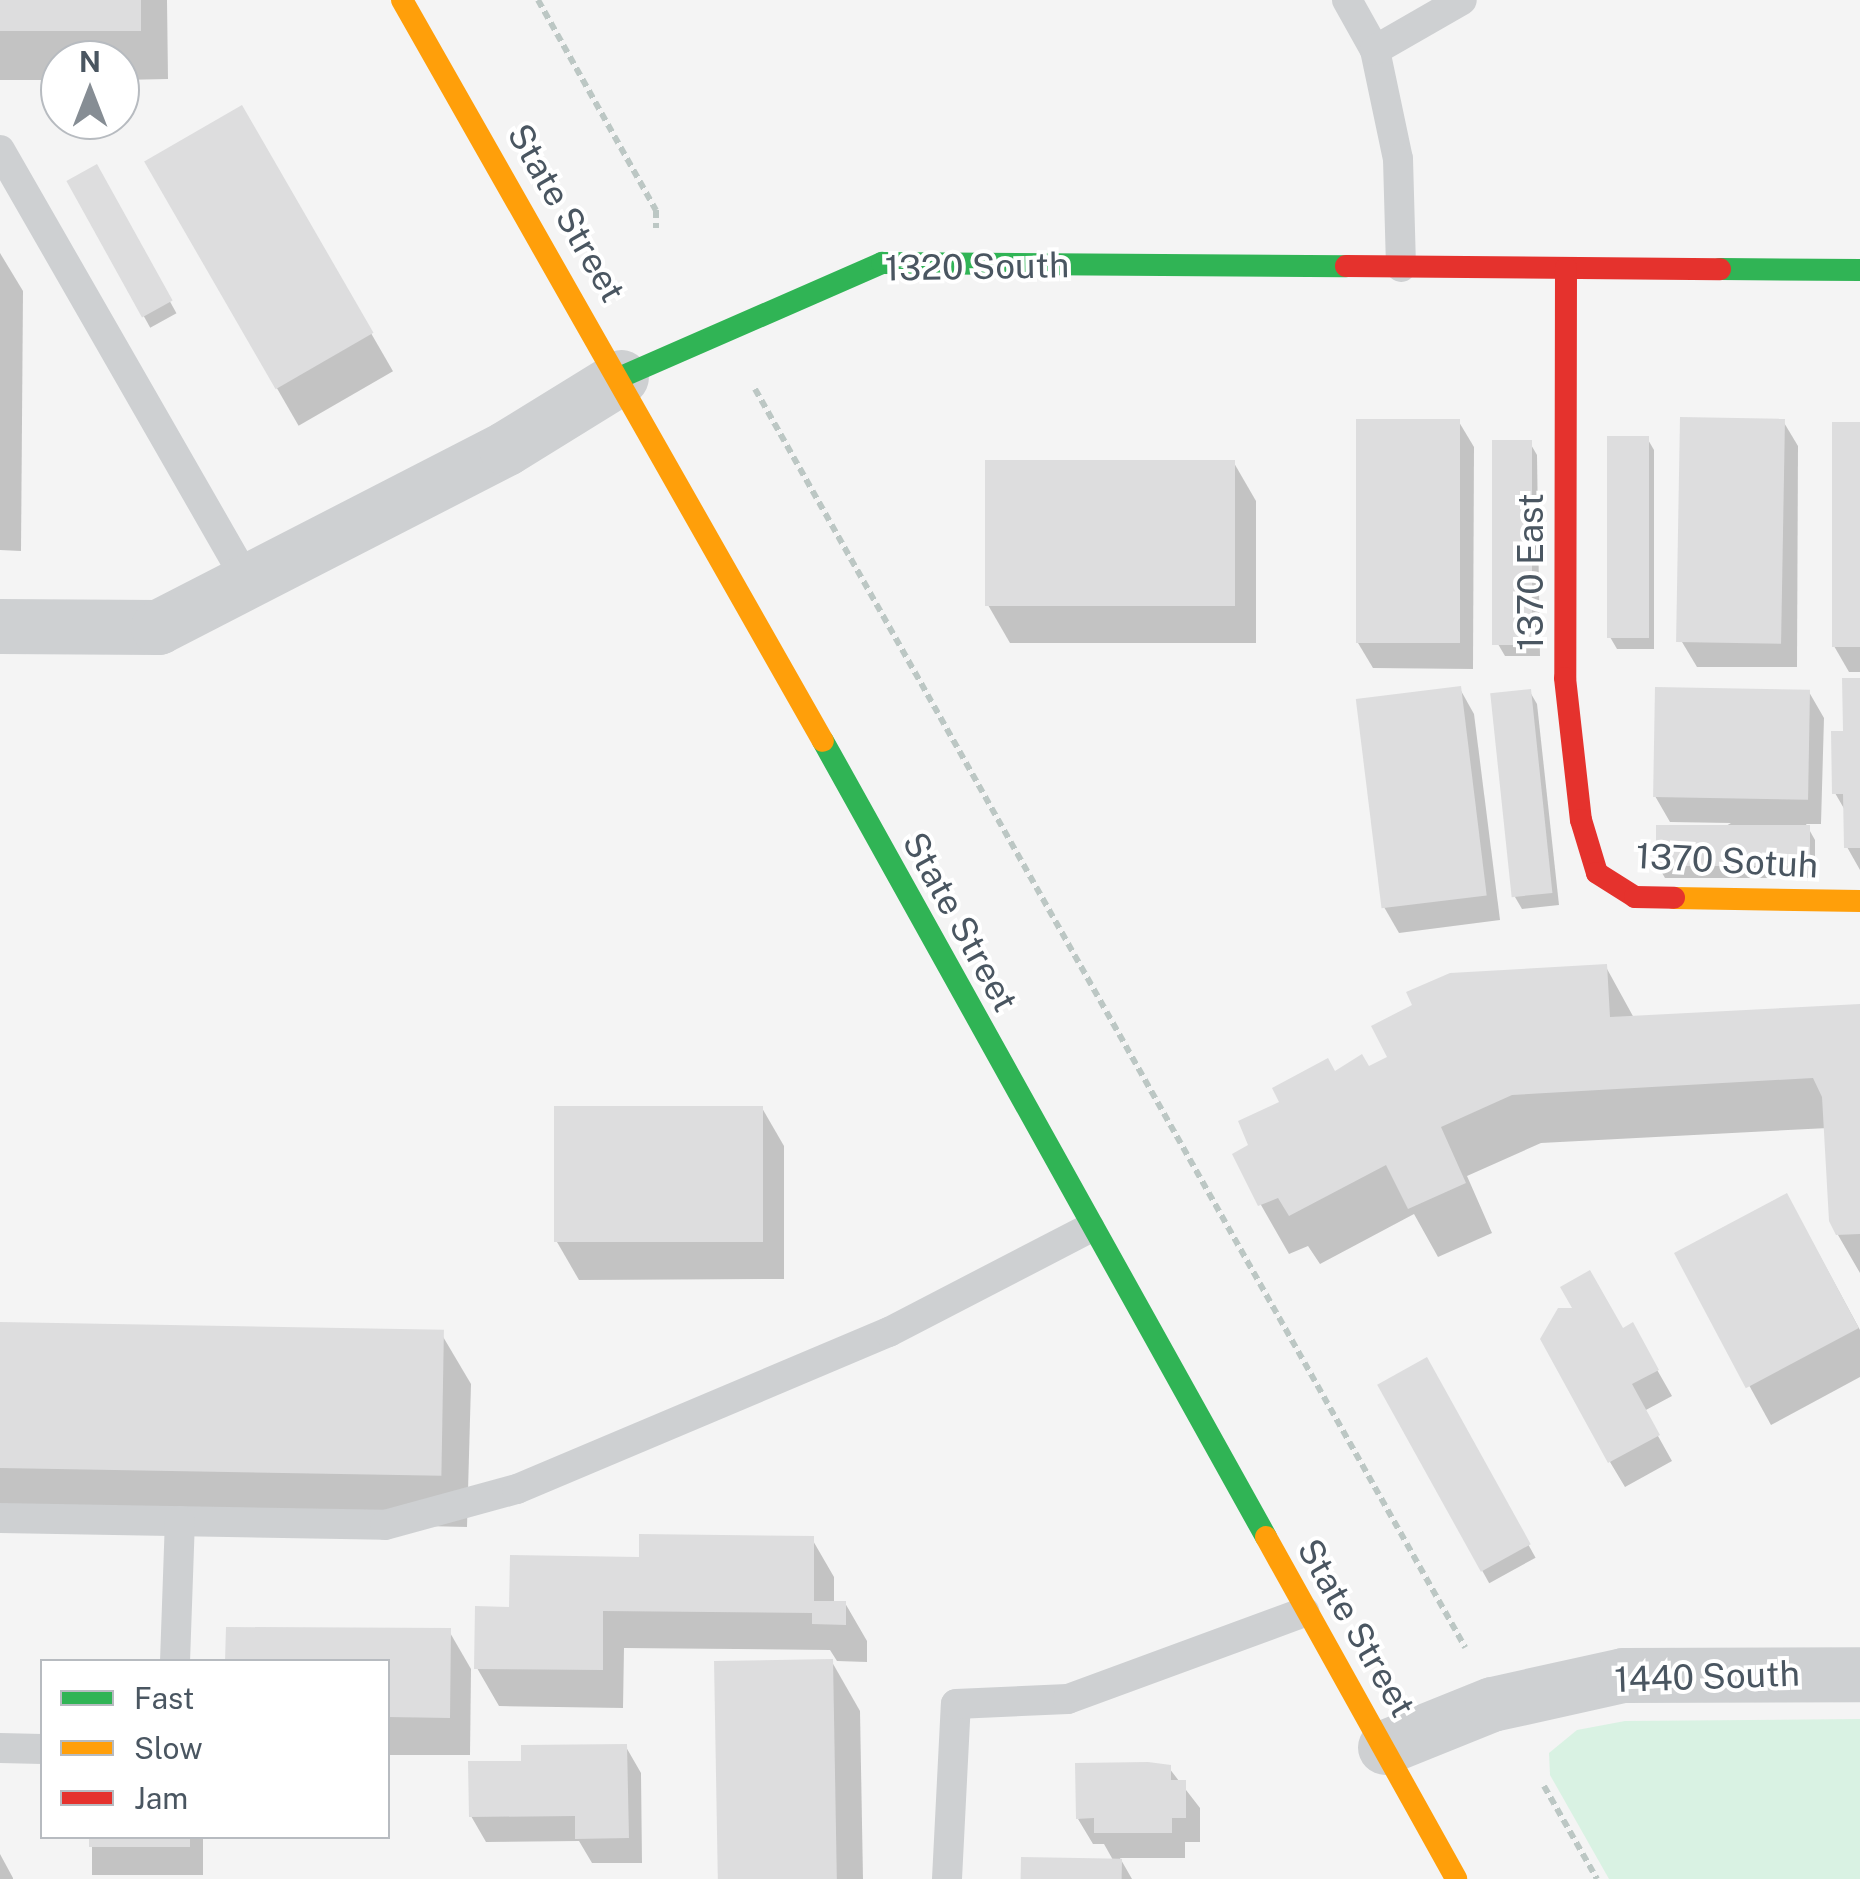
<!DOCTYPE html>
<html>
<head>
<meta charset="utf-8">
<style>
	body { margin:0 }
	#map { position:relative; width:1860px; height:1879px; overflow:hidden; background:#f4f4f4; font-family:"Public Sans",sans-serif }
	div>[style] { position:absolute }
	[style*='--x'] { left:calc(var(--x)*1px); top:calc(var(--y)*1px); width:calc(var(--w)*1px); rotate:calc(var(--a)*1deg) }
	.green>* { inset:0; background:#d9f2e3 }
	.shadow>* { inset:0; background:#0003; transform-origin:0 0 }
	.building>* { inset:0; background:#ddddde; transform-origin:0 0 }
	.path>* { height:6px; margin-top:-3px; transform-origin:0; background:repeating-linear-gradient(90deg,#bcc7c4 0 8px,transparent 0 13px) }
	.lane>* { height:30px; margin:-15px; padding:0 15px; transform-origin:15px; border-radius:15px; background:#ced0d2 }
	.street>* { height:55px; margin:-27.5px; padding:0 27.5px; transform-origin:27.5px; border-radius:27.5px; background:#ced0d2 }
	.fast>* { height:22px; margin:-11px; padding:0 11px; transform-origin:11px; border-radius:11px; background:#30b455 }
	.slow>* { height:22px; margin:-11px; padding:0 11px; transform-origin:11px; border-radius:11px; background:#ff9f0a }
	.jam>* { height:22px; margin:-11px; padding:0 11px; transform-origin:11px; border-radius:11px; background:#e5322d }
	span { translate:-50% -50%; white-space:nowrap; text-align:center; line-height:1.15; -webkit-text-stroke:8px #fff; paint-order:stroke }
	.street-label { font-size:35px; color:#4a5661 }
	.legend { position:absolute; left:40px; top:1659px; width:350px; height:180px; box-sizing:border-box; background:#fff; border:2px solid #b7bbc0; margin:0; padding:12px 18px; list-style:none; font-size:30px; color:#4a5661 }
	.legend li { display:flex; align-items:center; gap:20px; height:50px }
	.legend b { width:50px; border:2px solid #b7bbc0 }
	.north { position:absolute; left:40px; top:40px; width:100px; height:100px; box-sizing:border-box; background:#fff; border:2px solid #b7bbc0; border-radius:50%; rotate:0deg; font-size:28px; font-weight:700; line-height:40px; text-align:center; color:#4a5661 }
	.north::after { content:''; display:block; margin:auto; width:35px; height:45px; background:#868d94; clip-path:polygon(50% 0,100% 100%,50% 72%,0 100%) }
</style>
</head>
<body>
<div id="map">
	<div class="green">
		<i style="clip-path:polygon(1860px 1719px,1860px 1879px,1609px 1879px,1550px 1775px,1549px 1753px,1577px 1730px,1625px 1721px)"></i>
	</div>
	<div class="shadow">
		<i style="clip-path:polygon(0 0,167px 0,168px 79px,120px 80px,120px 60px,60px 60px,60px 80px,0 80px)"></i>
		<i style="left:241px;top:108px;width:304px;height:109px;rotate:60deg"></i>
		<i style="left:96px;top:168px;width:166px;height:30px;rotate:61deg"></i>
		<i style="clip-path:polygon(0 253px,23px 291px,21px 551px,0 550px)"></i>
		<i style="clip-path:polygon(1783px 421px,1798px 446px,1797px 667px,1697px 667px,1682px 642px)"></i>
		<i style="clip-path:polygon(1459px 422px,1474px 447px,1473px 669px,1373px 668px,1358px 643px)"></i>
		<i style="clip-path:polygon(1860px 425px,1860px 672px,1849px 672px,1834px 646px)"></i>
		<i style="clip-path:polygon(1647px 438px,1654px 450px,1654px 649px,1617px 649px,1610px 637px)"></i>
		<i style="clip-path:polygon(1530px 443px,1537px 455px,1540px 656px,1505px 656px,1498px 644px)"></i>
		<i style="clip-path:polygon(1234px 463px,1256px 501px,1256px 643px,1010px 643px,988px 605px)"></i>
		<i style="clip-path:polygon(1860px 680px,1860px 870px,1847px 847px,1846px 812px,1835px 793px)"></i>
		<i style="clip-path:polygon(1460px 689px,1474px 714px,1500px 920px,1399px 933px,1384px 907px)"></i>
		<i style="clip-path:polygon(1530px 692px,1537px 704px,1559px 905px,1522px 909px,1515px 897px)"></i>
		<i style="clip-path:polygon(1809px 692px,1824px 718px,1821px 824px,1806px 824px,1815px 840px,1815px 878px,1665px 878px,1658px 866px,1731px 823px,1670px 822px,1655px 796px)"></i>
		<i style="clip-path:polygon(1606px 967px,1634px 1018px,1860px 1006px,1860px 1273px,1838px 1235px,1828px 1128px,1541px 1143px,1467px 1176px,1492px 1233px,1438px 1257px,1414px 1214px,1320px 1264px,1308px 1246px,1289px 1254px,1261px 1205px,1251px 1146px,1335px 1074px,1368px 1070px)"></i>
		<i style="clip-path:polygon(762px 1108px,784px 1146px,784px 1279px,579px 1280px,557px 1242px)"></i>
		<i style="clip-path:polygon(1808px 1234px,1860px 1330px,1860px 1377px,1771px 1425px,1677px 1255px)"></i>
		<i style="clip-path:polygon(0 1324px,442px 1335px,471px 1384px,467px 1527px,0 1516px)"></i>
		<i style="clip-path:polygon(1632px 1326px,1672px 1396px,1644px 1411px,1672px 1461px,1625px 1487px,1610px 1462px)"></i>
		<i style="left:1426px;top:1360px;width:226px;height:53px;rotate:61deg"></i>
		<i style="clip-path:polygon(812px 1539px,834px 1577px,834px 1603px,845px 1603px,867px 1641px,867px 1662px,837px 1661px,830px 1650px,624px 1648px,623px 1708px,499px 1706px,477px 1668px,512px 1610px,642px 1560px)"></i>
		<i style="clip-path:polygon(449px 1631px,471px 1669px,470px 1755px,388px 1755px,388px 1662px)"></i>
		<i style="clip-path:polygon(832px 1662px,860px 1711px,863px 1879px,721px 1879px)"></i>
		<i style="clip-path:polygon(626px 1747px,641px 1773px,642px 1863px,592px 1863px,579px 1841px,486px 1842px,471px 1816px,523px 1763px)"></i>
		<i style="clip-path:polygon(1169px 1768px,1200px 1808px,1200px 1842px,1185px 1842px,1185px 1858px,1120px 1858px,1132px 1879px,1023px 1879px,1113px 1860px,1104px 1844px,1093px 1844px,1078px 1819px)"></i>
		<i style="left:92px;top:1836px;width:111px;height:39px"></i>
		<i style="clip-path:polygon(0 1854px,13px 1878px,13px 1879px,0 1879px)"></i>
	</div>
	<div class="building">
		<i style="left:0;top:0;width:141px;height:31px"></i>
		<i style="left:242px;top:105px;width:263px;height:113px;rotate:60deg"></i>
		<i style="left:97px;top:164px;width:156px;height:35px;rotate:61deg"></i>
		<i style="left:1680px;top:417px;width:105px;height:225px;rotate:1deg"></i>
		<i style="left:1356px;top:419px;width:104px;height:224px"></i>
		<i style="left:1832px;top:422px;width:28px;height:225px"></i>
		<i style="left:1607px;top:436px;width:42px;height:202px"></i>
		<i style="left:1492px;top:440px;width:40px;height:205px"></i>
		<i style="left:985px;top:460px;width:250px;height:146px"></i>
		<i style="clip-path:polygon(1842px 678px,1860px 678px,1860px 848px,1844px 848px,1843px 794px,1832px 794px,1831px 731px,1843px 731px)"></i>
		<i style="left:1461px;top:686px;width:211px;height:106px;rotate:83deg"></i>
		<i style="left:1655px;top:687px;width:155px;height:110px;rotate:1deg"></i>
		<i style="left:1531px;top:689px;width:205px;height:41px;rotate:84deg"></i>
		<i style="left:1656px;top:825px;width:154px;height:41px"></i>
		<i style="clip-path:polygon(1607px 964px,1610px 1017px,1860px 1004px,1860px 1234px,1836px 1235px,1829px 1221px,1822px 1097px,1813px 1078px,1512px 1095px,1441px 1127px,1466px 1183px,1408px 1209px,1386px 1165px,1289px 1216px,1278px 1198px,1258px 1206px,1232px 1154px,1248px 1145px,1238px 1121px,1279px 1102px,1272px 1088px,1328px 1058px,1335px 1071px,1362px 1054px,1369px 1066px,1387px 1057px,1371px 1026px,1412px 1005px,1406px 992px,1450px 973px)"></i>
		<i style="left:763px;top:1106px;width:136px;height:209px;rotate:90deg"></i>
		<i style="left:1787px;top:1193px;width:153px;height:128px;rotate:62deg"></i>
		<i style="clip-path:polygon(1590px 1270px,1623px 1328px,1633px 1322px,1659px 1370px,1632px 1384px,1660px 1435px,1608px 1463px,1540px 1339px,1558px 1308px,1572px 1308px,1560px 1287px)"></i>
		<i style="left:0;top:1322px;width:444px;height:146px;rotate:1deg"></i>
		<i style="left:1427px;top:1357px;width:214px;height:57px;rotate:61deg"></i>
		<i style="clip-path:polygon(639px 1534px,814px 1536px,814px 1601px,846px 1601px,846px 1625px,812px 1624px,812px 1613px,603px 1611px,603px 1670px,474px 1669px,475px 1606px,509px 1607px,510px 1555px,639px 1557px)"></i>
		<i style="clip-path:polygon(226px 1627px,451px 1628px,450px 1718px,388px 1717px,388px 1662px,225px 1662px)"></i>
		<i style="left:833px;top:1659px;width:220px;height:119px;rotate:89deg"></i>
		<i style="clip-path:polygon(627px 1744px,629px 1838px,575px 1839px,575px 1816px,469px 1817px,468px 1761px,521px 1761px,521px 1745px)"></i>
		<i style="clip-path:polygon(1148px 1762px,1171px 1765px,1171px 1780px,1186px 1780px,1186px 1818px,1172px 1818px,1172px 1833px,1094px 1833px,1094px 1818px,1076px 1819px,1075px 1763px)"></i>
		<i style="left:89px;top:1836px;width:101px;height:11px"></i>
		<i style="left:1021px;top:1857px;width:101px;height:22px;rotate:1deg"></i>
	</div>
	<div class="path">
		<i style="--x:538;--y:0;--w:241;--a:60.7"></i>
		<i style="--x:656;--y:210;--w:18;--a:90"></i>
		<i style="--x:755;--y:389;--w:1445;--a:60.56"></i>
		<i style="--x:1544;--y:1786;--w:107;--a:60.3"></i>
	</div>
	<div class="lane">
		<i style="--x:1347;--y:0;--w:57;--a:60.8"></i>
		<i style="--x:1375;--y:50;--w:111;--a:78.1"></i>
		<i style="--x:1398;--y:159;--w:108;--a:88.4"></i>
		<i style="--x:1375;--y:50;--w:100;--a:-29.9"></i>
		<i style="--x:0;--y:150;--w:500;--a:60.16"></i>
		<i style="--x:0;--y:1518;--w:385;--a:1"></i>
		<i style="--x:385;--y:1525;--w:137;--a:-15.3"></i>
		<i style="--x:517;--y:1489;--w:404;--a:-22.9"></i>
		<i style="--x:889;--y:1332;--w:226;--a:-27.4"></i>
		<i style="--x:175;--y:1662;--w:141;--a:-88"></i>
		<i style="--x:0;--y:1748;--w:42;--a:1.4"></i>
		<i style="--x:947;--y:1879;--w:175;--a:-87.1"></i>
		<i style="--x:956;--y:1704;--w:112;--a:-2.6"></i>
		<i style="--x:1068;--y:1699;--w:252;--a:-20.2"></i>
	</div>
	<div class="street">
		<i style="--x:0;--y:626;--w:158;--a:0.4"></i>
		<i style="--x:158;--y:627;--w:391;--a:-27.2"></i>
		<i style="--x:506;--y:448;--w:135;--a:-31.7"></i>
		<i style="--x:1385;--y:1747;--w:115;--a:-21.9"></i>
		<i style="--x:1492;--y:1704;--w:134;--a:-12.5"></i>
		<i style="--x:1623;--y:1675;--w:237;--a:-0.2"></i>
	</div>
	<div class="fast">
		<i style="--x:1720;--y:269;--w:140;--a:0.4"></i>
		<i style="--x:621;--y:377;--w:285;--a:-23.6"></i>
		<i style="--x:882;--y:263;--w:464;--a:0.4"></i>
		<i style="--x:823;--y:741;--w:911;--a:60.9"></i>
	</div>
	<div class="slow">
		<i style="--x:402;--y:0;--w:852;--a:60.4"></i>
		<i style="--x:1674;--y:898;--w:186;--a:0.9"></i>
		<i style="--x:1266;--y:1537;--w:391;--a:60.9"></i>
	</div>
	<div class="jam">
		<i style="--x:1346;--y:266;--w:374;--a:0.5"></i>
		<i style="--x:1566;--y:268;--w:410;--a:90.1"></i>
		<i style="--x:1565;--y:678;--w:143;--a:83.6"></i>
		<i style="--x:1581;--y:820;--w:55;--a:73.2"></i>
		<i style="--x:1597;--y:873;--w:45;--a:32.3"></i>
		<i style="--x:1635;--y:897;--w:39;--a:1"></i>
	</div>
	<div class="street-label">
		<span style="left:566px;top:213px;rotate:60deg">State Street</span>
		<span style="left:977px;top:267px;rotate:-1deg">1320 South</span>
		<span style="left:1531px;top:572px;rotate:-90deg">1370 East</span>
		<span style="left:1727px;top:861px;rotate:3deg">1370 Sotuh</span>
		<span style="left:960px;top:922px;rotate:61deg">State Street</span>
		<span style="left:1356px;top:1628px;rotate:60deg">State Street</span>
		<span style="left:1707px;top:1677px;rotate:-2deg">1440 South</span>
	</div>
	<ul class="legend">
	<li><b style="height:12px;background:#30b455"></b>Fast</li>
	<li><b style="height:12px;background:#ff9f0a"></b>Slow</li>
	<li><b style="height:12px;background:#e5322d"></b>Jam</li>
	</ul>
	<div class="north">N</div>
</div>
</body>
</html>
